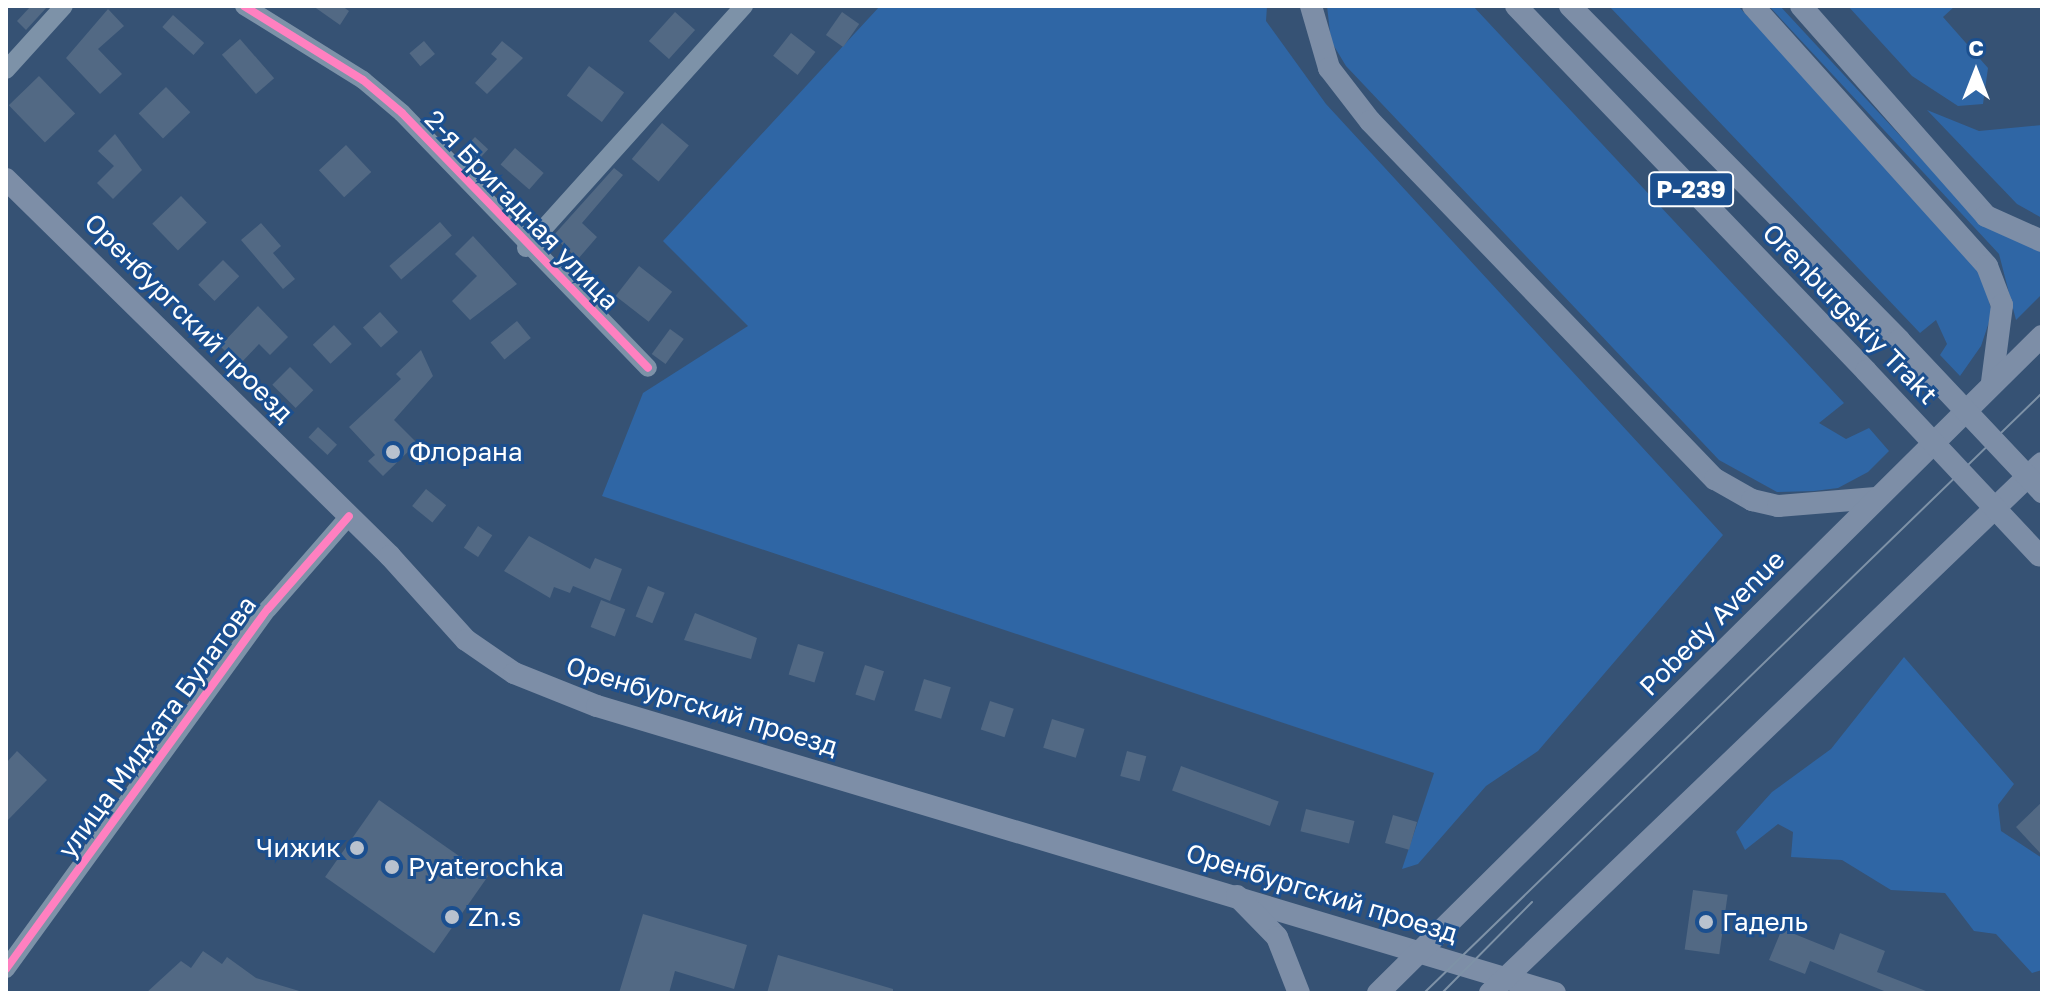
<!DOCTYPE html>
<html>
<head>
<meta charset="utf-8">
<style>
	body { margin:0 }
	#map { position:relative; width:2048px; height:999px; overflow:hidden; background:#365274; font-family:"Golos Text",sans-serif }
	div>[style] { position:absolute }
	[style*='--x'] { left:calc(var(--x)*1px); top:calc(var(--y)*1px); width:calc(var(--w)*1px); rotate:calc(var(--a)*1deg) }
	.green>* { inset:0; background:#2f66a5 }
	.building>* { inset:0; background:#526984; transform-origin:0 0 }
	.minor>* { height:18px; margin:-9px; padding:0 9px; transform-origin:9px; border-radius:9px; background:#7d92a8 }
	.major>* { height:22px; margin:-11px; padding:0 11px; transform-origin:11px; border-radius:11px; background:#7d8ea7 }
	.tram>* { height:2px; margin:-1px; padding:0 1px; transform-origin:1px; border-radius:1px; background:#7e92a7 }
	.major-bridge>* { height:22px; margin:-11px; padding:0 11px; transform-origin:11px; border-radius:11px; background:#7d8ea7 }
	.cycleway>* { height:8px; margin:-4px; padding:0 4px; transform-origin:4px; border-radius:4px; background:#ff80c0 }
	.dots>* { width:22px; height:22px; translate:-50% -50%; box-sizing:border-box; border:4px solid #1b4f8f; border-radius:50% }
	span { translate:-50% -50%; white-space:nowrap; text-align:center; line-height:1.15; -webkit-text-stroke:6px #1b4f8f; paint-order:stroke }
	.shield-label span { padding:2px 6px; background:#1b4f8f; border:2px solid; border-radius:6px; -webkit-text-stroke-width:0 }
	.shield-label { font-size:24px; color:#fff; font-weight:700 }
	.street-label { font-size:26px; color:#fff }
	.poi-label { font-size:26px; color:#fff }
	.left { translate:0 -50%; text-align:left }
	.right { translate:-100% -50%; text-align:right }
	.frame { position:absolute; inset:0; border:8px solid #fff; pointer-events:none }
	.north { position:absolute; left:1936px; top:32px; width:80px; height:80px; -webkit-text-stroke:6px #1b4f8f; paint-order:stroke; rotate:0deg; font-size:22px; font-weight:700; line-height:32px; text-align:center; color:#fff }
	.north::after { content:''; display:block; margin:auto; width:28px; height:36px; background:#fff; clip-path:polygon(50% 0,100% 100%,50% 72%,0 100%) }
</style>
</head>
<body>
<div id="map">
	<div class="green">
		<i style="clip-path:polygon(880px 6px,1267px 6px,1266px 21px,1326px 104px,1723px 535px,1538px 751px,1486px 786px,1418px 864px,1402px 869px,1434px 773px,602px 496px,643px 393px,748px 326px,663px 241px)"></i>
		<i style="clip-path:polygon(1327px 6px,1473px 6px,1844px 403px,1819px 423px,1846px 439px,1869px 428px,1889px 451px,1868px 472px,1838px 488px,1814px 491px,1777px 492px,1719px 460px,1346px 66px,1331px 41px)"></i>
		<i style="clip-path:polygon(1609px 6px,1738px 6px,1978px 259px,1992px 313px,1981px 346px,1960px 376px,1940px 355px,1947px 344px,1936px 320px,1920px 333px)"></i>
		<i style="clip-path:polygon(1769px 6px,1780px 6px,1982px 224px,2042px 252px,2042px 294px,2016px 320px,1999px 254px)"></i>
		<i style="clip-path:polygon(1848px 6px,1955px 6px,1943px 17px,1988px 68px,1983px 104px,1958px 106px,1912px 76px)"></i>
		<i style="clip-path:polygon(1927px 110px,1979px 131px,2042px 125px,2042px 218px,2017px 204px)"></i>
		<i style="clip-path:polygon(1904px 657px,2014px 784px,1998px 805px,2001px 831px,2042px 858px,2042px 970px,2032px 973px,1996px 934px,1974px 931px,1945px 893px,1891px 890px,1842px 860px,1791px 857px,1793px 832px,1778px 824px,1745px 850px,1736px 832px,1772px 792px,1831px 749px)"></i>
	</div>
	<div class="building">
		<i style="clip-path:polygon(31px 6px,48px 6px,26px 30px,17px 21px)"></i>
		<i style="clip-path:polygon(313px 6px,342px 6px,349px 11px,340px 25px)"></i>
		<i style="clip-path:polygon(108px 9px,124px 26px,98px 49px,122px 74px,100px 94px,66px 58px)"></i>
		<i style="left:675px;top:12px;width:27px;height:39px;rotate:42deg"></i>
		<i style="left:842px;top:12px;width:21px;height:28px;rotate:35deg"></i>
		<i style="left:173px;top:15px;width:42px;height:16px;rotate:42deg"></i>
		<i style="left:791px;top:33px;width:31px;height:29px;rotate:38deg"></i>
		<i style="left:240px;top:39px;width:52px;height:24px;rotate:49deg"></i>
		<i style="left:424px;top:41px;width:17px;height:19px;rotate:50deg"></i>
		<i style="clip-path:polygon(502px 41px,523px 58px,487px 94px,475px 83px,497px 59px,491px 54px)"></i>
		<i style="left:589px;top:66px;width:44px;height:37px;rotate:37deg"></i>
		<i style="left:39px;top:76px;width:52px;height:42px;rotate:46deg"></i>
		<i style="left:166px;top:87px;width:35px;height:38px;rotate:46deg"></i>
		<i style="left:662px;top:123px;width:35px;height:47px;rotate:40deg"></i>
		<i style="clip-path:polygon(115px 134px,142px 170px,113px 199px,97px 183px,114px 166px,98px 151px)"></i>
		<i style="left:475px;top:137px;width:18px;height:24px;rotate:43deg"></i>
		<i style="left:346px;top:145px;width:37px;height:37px;rotate:47deg"></i>
		<i style="left:515px;top:148px;width:38px;height:22px;rotate:41deg"></i>
		<i style="clip-path:polygon(614px 168px,623px 175px,582px 223px,597px 237px,578px 259px,553px 236px)"></i>
		<i style="left:181px;top:196px;width:37px;height:40px;rotate:46deg"></i>
		<i style="left:440px;top:222px;width:18px;height:67px;rotate:49deg"></i>
		<i style="clip-path:polygon(261px 223px,281px 246px,273px 253px,295px 279px,283px 289px,241px 240px)"></i>
		<i style="clip-path:polygon(473px 236px,517px 284px,470px 320px,452px 301px,477px 276px,455px 254px)"></i>
		<i style="left:223px;top:260px;width:23px;height:35px;rotate:45deg"></i>
		<i style="left:639px;top:266px;width:42px;height:38px;rotate:38deg"></i>
		<i style="clip-path:polygon(258px 306px,288px 337px,270px 355px,259px 344px,239px 365px,220px 346px)"></i>
		<i style="left:380px;top:312px;width:27px;height:23px;rotate:48deg"></i>
		<i style="left:517px;top:321px;width:22px;height:34px;rotate:51deg"></i>
		<i style="left:334px;top:325px;width:26px;height:29px;rotate:47deg"></i>
		<i style="left:670px;top:329px;width:17px;height:31px;rotate:36deg"></i>
		<i style="clip-path:polygon(421px 350px,433px 376px,394px 420px,417px 443px,383px 476px,368px 461px,375px 455px,349px 427px,401px 379px,396px 374px)"></i>
		<i style="left:290px;top:367px;width:33px;height:25px;rotate:45deg"></i>
		<i style="left:318px;top:427px;width:26px;height:14px;rotate:43deg"></i>
		<i style="left:426px;top:489px;width:26px;height:22px;rotate:39deg"></i>
		<i style="left:478px;top:526px;width:17px;height:26px;rotate:33deg"></i>
		<i style="clip-path:polygon(529px 536px,590px 569px,595px 558px,622px 569px,610px 601px,573px 586px,570px 593px,554px 587px,550px 598px,504px 571px)"></i>
		<i style="left:648px;top:586px;width:18px;height:33px;rotate:22deg"></i>
		<i style="left:601px;top:600px;width:26px;height:29px;rotate:21deg"></i>
		<i style="clip-path:polygon(695px 613px,757px 638px,751px 659px,684px 640px)"></i>
		<i style="left:798px;top:644px;width:27px;height:32px;rotate:17deg"></i>
		<i style="left:865px;top:665px;width:20px;height:31px;rotate:18deg"></i>
		<i style="left:924px;top:679px;width:28px;height:33px;rotate:17deg"></i>
		<i style="left:990px;top:701px;width:25px;height:30px;rotate:18deg"></i>
		<i style="left:1052px;top:719px;width:34px;height:30px;rotate:17deg"></i>
		<i style="clip-path:polygon(17px 751px,47px 780px,6px 822px,6px 763px)"></i>
		<i style="left:1127px;top:751px;width:20px;height:26px;rotate:15deg"></i>
		<i style="left:1181px;top:766px;width:104px;height:26px;rotate:20deg"></i>
		<i style="left:379px;top:800px;width:133px;height:94px;rotate:35deg"></i>
		<i style="clip-path:polygon(2042px 802px,2042px 855px,2016px 827px)"></i>
		<i style="left:1306px;top:809px;width:50px;height:23px;rotate:14deg"></i>
		<i style="left:1393px;top:815px;width:25px;height:29px;rotate:16deg"></i>
		<i style="left:1693px;top:890px;width:35px;height:60px;rotate:8deg"></i>
		<i style="clip-path:polygon(643px 914px,747px 945px,734px 989px,675px 971px,669px 993px,619px 993px)"></i>
		<i style="clip-path:polygon(1782px 929px,1834px 950px,1840px 933px,1885px 951px,1877px 972px,1931px 993px,1889px 993px,1810px 961px,1805px 974px,1769px 960px)"></i>
		<i style="clip-path:polygon(203px 951px,222px 964px,227px 957px,256px 978px,306px 993px,146px 993px,181px 961px,191px 968px)"></i>
		<i style="clip-path:polygon(778px 955px,893px 989px,893px 993px,767px 993px)"></i>
	</div>
	<div class="minor">
		<i style="--x:244;--y:6;--w:140;--a:31.9"></i>
		<i style="--x:363;--y:80;--w:51;--a:40.2"></i>
		<i style="--x:402;--y:113;--w:354;--a:46"></i>
		<i style="--x:6;--y:70;--w:86;--a:-47.8"></i>
		<i style="--x:526;--y:248;--w:326;--a:-48"></i>
		<i style="--x:6;--y:969;--w:445;--a:-54"></i>
		<i style="--x:268;--y:609;--w:123;--a:-48.9"></i>
	</div>
	<div class="major">
		<i style="--x:1311;--y:6;--w:65;--a:73.8"></i>
		<i style="--x:1329;--y:68;--w:67;--a:52.3"></i>
		<i style="--x:1370;--y:121;--w:497;--a:46.1"></i>
		<i style="--x:1715;--y:479;--w:43;--a:29.6"></i>
		<i style="--x:1752;--y:500;--w:27;--a:13"></i>
		<i style="--x:1778;--y:506;--w:98;--a:-4.7"></i>
		<i style="--x:1516;--y:6;--w:506;--a:46.2"></i>
		<i style="--x:1570;--y:6;--w:469;--a:45.4"></i>
		<i style="--x:1753;--y:6;--w:350;--a:48"></i>
		<i style="--x:1987;--y:266;--w:42;--a:69"></i>
		<i style="--x:2002;--y:305;--w:78;--a:97.4"></i>
		<i style="--x:1801;--y:6;--w:280;--a:48.6"></i>
		<i style="--x:1986;--y:216;--w:61;--a:24.1"></i>
		<i style="--x:6;--y:179;--w:538;--a:44.47"></i>
		<i style="--x:390;--y:556;--w:113;--a:47.9"></i>
		<i style="--x:466;--y:640;--w:58;--a:34.5"></i>
		<i style="--x:514;--y:673;--w:89;--a:21.7"></i>
		<i style="--x:597;--y:706;--w:1000;--a:16.68"></i>
		<i style="--x:1237;--y:896;--w:57;--a:45.7"></i>
		<i style="--x:1277;--y:937;--w:60;--a:68.6"></i>
		<i style="--x:1378;--y:993;--w:934;--a:-44.7"></i>
		<i style="--x:1490;--y:993;--w:765;--a:-43.84"></i>
	</div>
	<div class="tram">
		<i style="--x:1424;--y:993;--w:861;--a:-44.15"></i>
		<i style="--x:1442;--y:993;--w:128;--a:-45.3"></i>
	</div>
	<div class="major-bridge">
		<i style="--x:1899;--y:340;--w:209;--a:46.7"></i>
		<i style="--x:1866;--y:371;--w:253;--a:46.8"></i>
	</div>
	<div class="cycleway">
		<i style="--x:244;--y:6;--w:140;--a:31.9"></i>
		<i style="--x:363;--y:80;--w:51;--a:40.2"></i>
		<i style="--x:402;--y:113;--w:354;--a:46"></i>
		<i style="--x:6;--y:969;--w:445;--a:-54"></i>
		<i style="--x:268;--y:609;--w:123;--a:-48.9"></i>
	</div>
	<div class="dots">
		<i style="left:393px;top:452px;background:#b9c2ce"></i>
		<i style="left:357px;top:848px;background:#b9c2ce"></i>
		<i style="left:392px;top:867px;background:#b9c2ce"></i>
		<i style="left:452px;top:917px;background:#b9c2ce"></i>
		<i style="left:1706px;top:922px;background:#b9c2ce"></i>
	</div>
	<div class="shield-label">
		<span style="left:1691px;top:189px">Р-239</span>
	</div>
	<div class="street-label">
		<span style="left:522px;top:210px;rotate:46deg">2-я Бригадная улица</span>
		<span style="left:1850px;top:314px;rotate:46deg">Orenburgskiy Trakt</span>
		<span style="left:189px;top:318px;rotate:45deg">Оренбургский проезд</span>
		<span style="left:1712px;top:623px;rotate:-45deg">Pobedy Avenue</span>
		<span style="left:702px;top:706px;rotate:17deg">Оренбургский проезд</span>
		<span style="left:157px;top:727px;rotate:-54deg">улица Мидхата Булатова</span>
		<span style="left:1322px;top:893px;rotate:17deg">Оренбургский проезд</span>
	</div>
	<div class="poi-label">
		<span class="left" style="left:409px;top:452px">Флорана</span>
		<span class="right" style="left:341px;top:848px">Чижик</span>
		<span class="left" style="left:408px;top:867px">Pyaterochka</span>
		<span class="left" style="left:468px;top:917px">Zn.s</span>
		<span class="left" style="left:1722px;top:922px">Гадель</span>
	</div>
	<div class="frame"></div>
	<div class="north">С</div>
</div>
</body>
</html>
